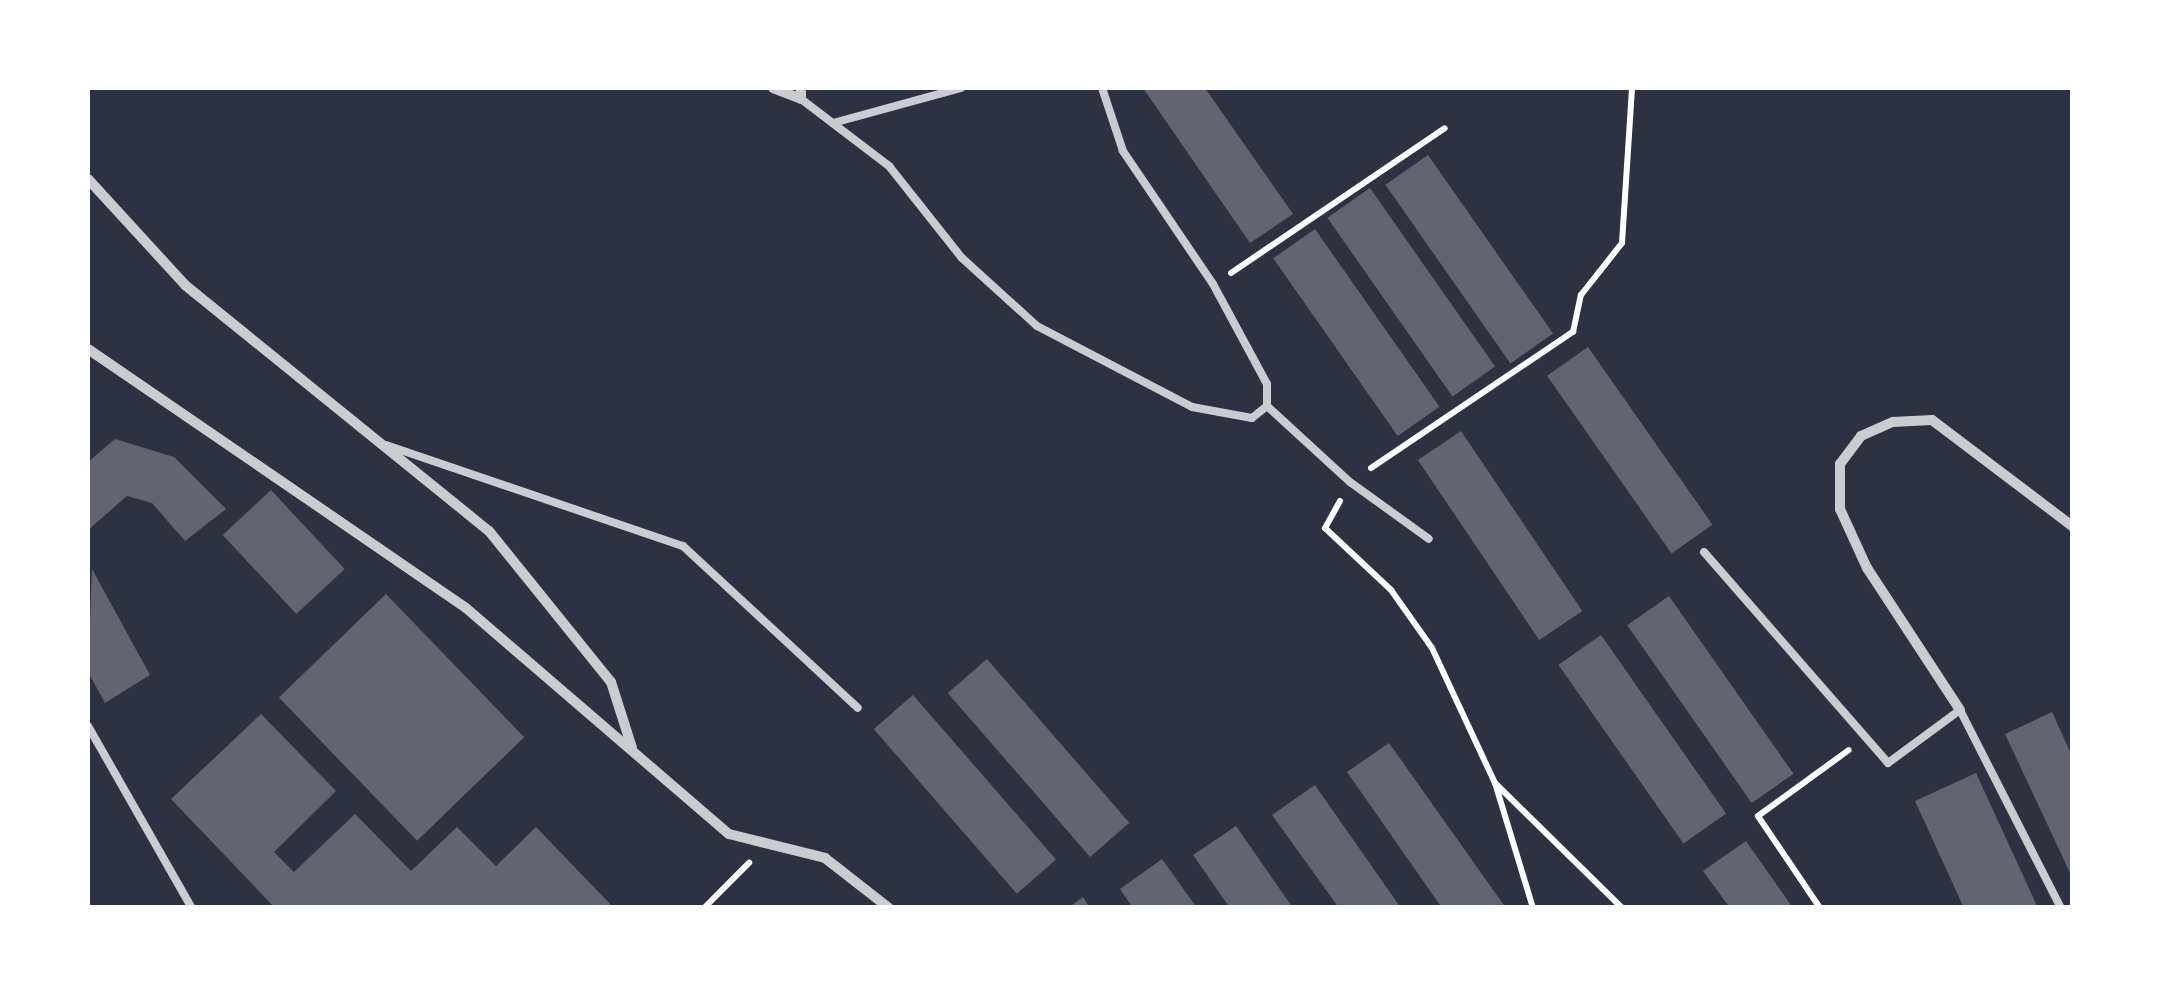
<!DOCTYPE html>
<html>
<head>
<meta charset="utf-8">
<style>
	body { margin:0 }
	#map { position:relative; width:2160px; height:995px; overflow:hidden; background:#2d3142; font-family:Figtree,sans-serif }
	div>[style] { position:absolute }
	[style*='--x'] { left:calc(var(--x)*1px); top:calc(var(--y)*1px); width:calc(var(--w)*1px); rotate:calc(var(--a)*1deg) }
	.building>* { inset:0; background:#626471; transform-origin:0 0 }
	.path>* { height:6px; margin:-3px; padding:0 3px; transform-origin:3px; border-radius:3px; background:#fff }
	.service>* { height:8px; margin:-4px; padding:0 4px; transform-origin:4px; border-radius:4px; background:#caccd0 }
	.minor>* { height:10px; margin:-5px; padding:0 5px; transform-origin:5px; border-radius:5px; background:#caccd0 }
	span { translate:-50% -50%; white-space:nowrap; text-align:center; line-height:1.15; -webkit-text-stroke:10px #fff; paint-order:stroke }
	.frame { position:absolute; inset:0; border:90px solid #fff; pointer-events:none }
</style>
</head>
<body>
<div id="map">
	<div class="building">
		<i style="clip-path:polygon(1143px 88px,1205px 88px,1293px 214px,1250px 243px)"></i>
		<i style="left:1428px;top:155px;width:218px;height:52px;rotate:55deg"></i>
		<i style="left:1370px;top:188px;width:218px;height:52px;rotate:55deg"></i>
		<i style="left:1315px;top:229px;width:217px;height:51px;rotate:55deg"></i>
		<i style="left:1588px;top:347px;width:217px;height:50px;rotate:55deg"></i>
		<i style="left:1461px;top:431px;width:217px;height:52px;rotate:56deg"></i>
		<i style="clip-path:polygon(115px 439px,174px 457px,226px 509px,185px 541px,152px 503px,127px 496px,88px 530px,88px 462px)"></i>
		<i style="left:271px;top:490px;width:108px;height:66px;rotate:47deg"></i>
		<i style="clip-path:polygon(92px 569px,150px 675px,105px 703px,88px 672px)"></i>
		<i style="left:386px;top:594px;width:199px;height:149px;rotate:46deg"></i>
		<i style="left:1669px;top:596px;width:217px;height:51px;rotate:55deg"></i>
		<i style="left:1601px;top:635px;width:218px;height:52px;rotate:55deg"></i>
		<i style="left:987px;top:659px;width:217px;height:52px;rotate:49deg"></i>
		<i style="left:913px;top:695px;width:218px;height:52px;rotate:49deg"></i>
		<i style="clip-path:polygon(2052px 712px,2072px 756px,2072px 877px,2005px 734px)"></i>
		<i style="clip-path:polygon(261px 714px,336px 791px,274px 852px,294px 872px,355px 814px,411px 871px,457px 827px,496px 866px,536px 827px,614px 908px,275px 908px,171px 799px)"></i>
		<i style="clip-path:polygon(1389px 743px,1506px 908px,1442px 908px,1347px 772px)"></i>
		<i style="clip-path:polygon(1976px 773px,2038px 908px,1964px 908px,1915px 801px)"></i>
		<i style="clip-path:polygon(1315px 785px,1401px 908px,1339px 908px,1272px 815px)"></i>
		<i style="clip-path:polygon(1236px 826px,1293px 908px,1230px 908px,1193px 855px)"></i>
		<i style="clip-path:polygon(1746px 841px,1793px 908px,1730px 908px,1703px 871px)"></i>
		<i style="clip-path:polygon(1162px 859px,1197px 908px,1133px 908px,1120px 889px)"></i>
		<i style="clip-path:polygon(1083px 897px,1090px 908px,1068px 908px)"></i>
	</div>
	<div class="path">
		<i style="--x:1231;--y:273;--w:258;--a:-34.1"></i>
		<i style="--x:1371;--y:468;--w:244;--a:-34"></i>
		<i style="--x:1573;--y:332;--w:38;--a:-78"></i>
		<i style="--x:1581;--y:295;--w:66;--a:-51.7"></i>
		<i style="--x:1622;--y:243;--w:155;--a:-86.3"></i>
		<i style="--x:1340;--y:501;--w:31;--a:119"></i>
		<i style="--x:1325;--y:528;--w:91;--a:43.2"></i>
		<i style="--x:1391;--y:590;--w:71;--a:54.7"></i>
		<i style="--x:1432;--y:648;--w:149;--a:65"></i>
		<i style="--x:704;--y:908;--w:64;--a:-45"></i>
		<i style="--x:1533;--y:908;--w:131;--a:-106.9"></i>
		<i style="--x:1495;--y:783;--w:178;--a:44.5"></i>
		<i style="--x:1820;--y:908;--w:111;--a:-124"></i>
		<i style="--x:1758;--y:816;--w:112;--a:-36"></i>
	</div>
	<div class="service">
		<i style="--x:801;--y:99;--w:111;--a:37.3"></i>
		<i style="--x:889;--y:166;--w:117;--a:51.6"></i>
		<i style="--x:962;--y:258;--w:101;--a:42.2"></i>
		<i style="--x:1037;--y:326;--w:175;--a:27.6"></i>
		<i style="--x:1192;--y:407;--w:61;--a:10.4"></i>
		<i style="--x:1252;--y:418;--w:19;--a:-39"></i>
		<i style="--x:1267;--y:406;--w:22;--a:-90"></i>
		<i style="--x:1267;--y:384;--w:114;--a:-118.4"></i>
		<i style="--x:1213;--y:284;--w:161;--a:-124.1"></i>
		<i style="--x:1123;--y:151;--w:66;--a:-108.4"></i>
		<i style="--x:833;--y:123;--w:133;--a:-15.3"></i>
		<i style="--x:1267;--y:406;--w:113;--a:42.5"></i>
		<i style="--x:1350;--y:482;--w:97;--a:35.8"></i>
		<i style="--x:386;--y:445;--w:314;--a:18.8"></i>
		<i style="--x:683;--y:546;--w:238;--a:42.8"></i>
		<i style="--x:1704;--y:552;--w:280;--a:48.9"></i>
		<i style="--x:1888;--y:763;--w:89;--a:-36.4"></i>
		<i style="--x:1960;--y:710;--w:222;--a:63"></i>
		<i style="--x:88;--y:726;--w:210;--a:60.3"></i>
	</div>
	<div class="minor">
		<i style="--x:773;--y:88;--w:30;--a:21"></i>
		<i style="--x:801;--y:99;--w:11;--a:-90"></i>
		<i style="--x:88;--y:179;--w:144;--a:47.5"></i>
		<i style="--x:185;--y:285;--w:391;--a:39"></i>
		<i style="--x:489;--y:531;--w:194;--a:51.1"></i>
		<i style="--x:611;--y:682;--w:69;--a:72.3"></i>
		<i style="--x:88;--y:349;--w:458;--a:34.4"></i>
		<i style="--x:466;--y:608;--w:347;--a:40.7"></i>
		<i style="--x:729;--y:834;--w:99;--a:14"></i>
		<i style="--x:825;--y:858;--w:81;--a:38"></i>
		<i style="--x:1960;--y:710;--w:170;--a:-123.2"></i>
		<i style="--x:1867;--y:568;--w:65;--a:-114.6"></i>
		<i style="--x:1840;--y:509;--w:45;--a:-90"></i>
		<i style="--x:1840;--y:464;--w:35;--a:-53"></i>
		<i style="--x:1861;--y:436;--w:35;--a:-24"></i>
		<i style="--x:1893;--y:422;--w:39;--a:-3"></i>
		<i style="--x:1932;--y:420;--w:176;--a:37.1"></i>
	</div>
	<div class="frame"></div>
</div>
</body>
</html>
